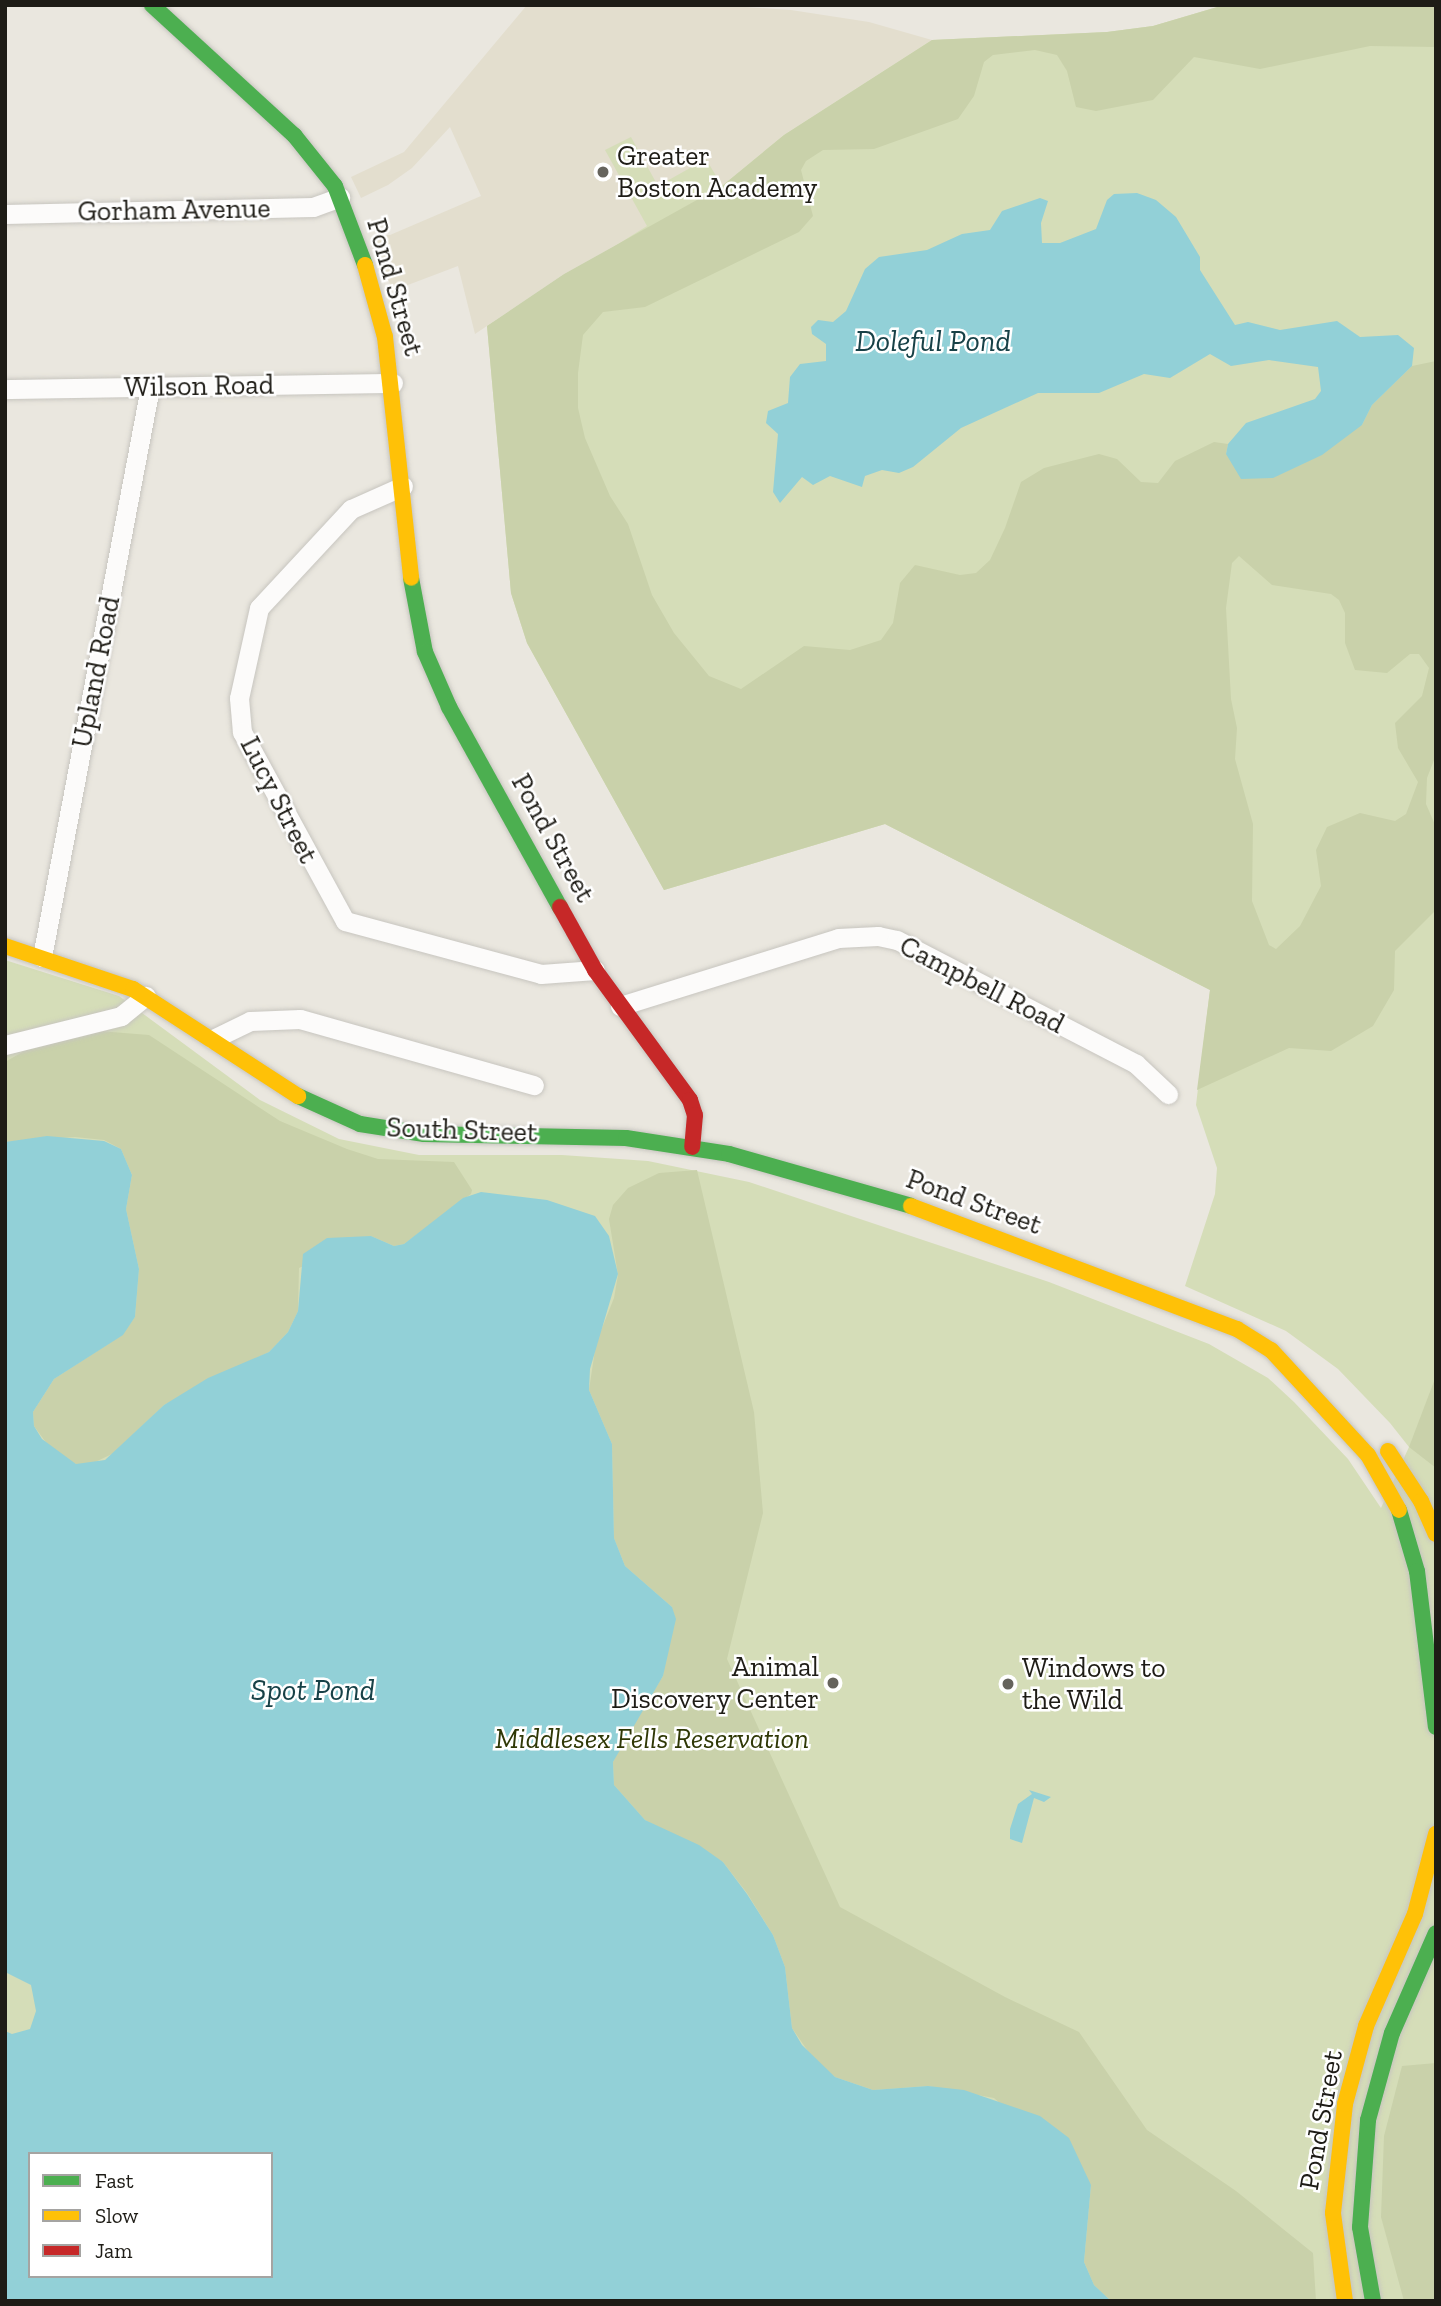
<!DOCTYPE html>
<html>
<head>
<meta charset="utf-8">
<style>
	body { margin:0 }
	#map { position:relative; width:1441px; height:2306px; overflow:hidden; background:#eae7df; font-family:"Zilla Slab",serif }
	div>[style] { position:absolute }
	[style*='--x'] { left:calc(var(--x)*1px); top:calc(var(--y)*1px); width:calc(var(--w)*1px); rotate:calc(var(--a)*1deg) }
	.built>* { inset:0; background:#e3dece }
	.green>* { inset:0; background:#d5ddb8 }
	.forest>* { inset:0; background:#c9d1aa }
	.water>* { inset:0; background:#92d0d7 }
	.roads { filter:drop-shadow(0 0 2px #c7c5bf) drop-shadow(0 0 2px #c7c5bf) }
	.street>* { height:19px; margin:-9.5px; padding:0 9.5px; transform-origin:9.5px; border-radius:9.5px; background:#fcfbfa }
	.fast>* { height:16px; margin:-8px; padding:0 8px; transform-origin:8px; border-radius:8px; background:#4caf50 }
	.slow>* { height:16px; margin:-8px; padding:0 8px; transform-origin:8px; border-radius:8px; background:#ffc107 }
	.jam>* { height:16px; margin:-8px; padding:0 8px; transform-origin:8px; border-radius:8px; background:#c62828 }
	.dots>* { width:19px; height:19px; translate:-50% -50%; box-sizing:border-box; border:4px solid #fff; border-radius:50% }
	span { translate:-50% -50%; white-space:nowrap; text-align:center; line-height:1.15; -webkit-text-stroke:5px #fff; paint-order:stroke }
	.poi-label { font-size:28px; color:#1e1c16 }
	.left { translate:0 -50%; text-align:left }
	.right { translate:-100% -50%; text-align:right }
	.street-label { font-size:28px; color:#1e1c16 }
	.park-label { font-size:28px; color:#2f3806; font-style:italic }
	.water-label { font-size:30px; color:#174147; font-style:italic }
	.frame { position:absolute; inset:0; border:7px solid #1e1c16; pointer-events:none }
	.legend { position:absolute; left:28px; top:2152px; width:245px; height:126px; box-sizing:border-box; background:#fff; border:2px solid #a5a4a2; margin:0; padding:9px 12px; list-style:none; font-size:21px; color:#1e1c16 }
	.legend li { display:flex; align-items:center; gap:14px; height:35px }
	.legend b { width:35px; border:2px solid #a5a4a2 }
</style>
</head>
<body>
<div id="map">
	<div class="built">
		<i style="clip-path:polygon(527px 5px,716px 5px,791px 10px,869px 22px,932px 40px,784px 135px,722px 186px,564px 274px,475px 334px,458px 266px,392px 291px,375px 235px,390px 235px,481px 196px,450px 127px,412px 168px,388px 185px,361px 198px,351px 177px,404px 152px)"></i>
	</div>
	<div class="green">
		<i style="clip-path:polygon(evenodd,1224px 5px,1436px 5px,1436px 2301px,5px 2301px,5px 960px,119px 996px,260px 1100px,339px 1139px,419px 1155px,562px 1155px,648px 1161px,749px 1182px,1049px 1282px,1209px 1344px,1268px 1378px,1294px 1402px,1348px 1459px,1381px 1508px,1409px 1447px,1390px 1423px,1338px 1369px,1286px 1331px,1185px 1286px,1215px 1194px,1217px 1168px,1196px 1105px,1210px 990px,885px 824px,664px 890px,527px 643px,511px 593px,487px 326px,647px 226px,605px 150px,631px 137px,658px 186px,706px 159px,722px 186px,784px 135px,932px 40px,1107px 32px,1153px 26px,1224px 5px,30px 2154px,271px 2154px,271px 2276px,30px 2276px,30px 2154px)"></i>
	</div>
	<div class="forest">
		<i style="clip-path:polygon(evenodd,1224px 5px,1436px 5px,1436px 47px,1370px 46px,1260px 69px,1194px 57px,1153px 100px,1096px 111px,1076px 107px,1067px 71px,1057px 55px,1035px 50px,993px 55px,984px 62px,974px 96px,958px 119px,874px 149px,823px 150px,806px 161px,801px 170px,813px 216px,799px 232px,645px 307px,603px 312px,583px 335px,578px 373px,578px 408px,585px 438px,610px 496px,628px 524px,652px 595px,674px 633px,709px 676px,741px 689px,804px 646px,850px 650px,881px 640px,893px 623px,900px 583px,915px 565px,960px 575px,976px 573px,990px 560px,1005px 528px,1021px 482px,1044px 468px,1099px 454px,1117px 459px,1141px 482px,1158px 483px,1175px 461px,1214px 442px,1228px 444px,1226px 454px,1362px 425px,1372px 405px,1412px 366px,1436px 361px,1436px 755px,1427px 778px,1426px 804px,1436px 827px,1436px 910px,1395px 951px,1394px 990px,1373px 1026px,1331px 1051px,1289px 1048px,1197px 1090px,1210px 990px,885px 824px,664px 890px,527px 643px,511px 593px,487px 326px,564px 274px,722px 186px,784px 135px,932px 40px,1107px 32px,1153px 26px,1224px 5px,1239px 556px,1272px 585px,1331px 594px,1339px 600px,1345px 613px,1345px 643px,1355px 670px,1387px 673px,1410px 654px,1419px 654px,1429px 668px,1422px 696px,1395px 723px,1398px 748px,1418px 782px,1406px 814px,1395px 821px,1360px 813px,1327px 827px,1316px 850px,1321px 886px,1300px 926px,1276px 949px,1269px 945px,1252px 901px,1253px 824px,1235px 759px,1237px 728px,1231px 699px,1226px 608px,1232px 563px,1239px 556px)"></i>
		<i style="clip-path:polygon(99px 1031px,149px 1035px,280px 1121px,347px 1149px,378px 1159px,454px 1162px,472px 1190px,471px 1194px,404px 1244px,394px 1246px,371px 1236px,299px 1268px,298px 1311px,288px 1332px,269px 1352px,164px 1405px,114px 1453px,89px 1465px,76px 1464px,53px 1452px,34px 1426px,33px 1412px,54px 1379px,122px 1335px,135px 1317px,139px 1269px,126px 1209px,132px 1175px,121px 1149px,104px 1140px,75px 1137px,5px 1142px,5px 1062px,33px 1046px)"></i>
		<i style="clip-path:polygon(697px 1170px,754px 1412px,763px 1513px,727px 1659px,840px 1907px,1005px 1997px,1079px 2032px,1147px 2130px,1236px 2191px,1313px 2253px,1316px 2301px,1111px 2301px,1094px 2285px,1084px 2262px,1091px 2185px,994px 2098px,928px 2086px,873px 2090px,835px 2077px,814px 2060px,792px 2028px,785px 1967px,773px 1935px,747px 1893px,723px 1862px,645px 1820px,614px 1785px,613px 1762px,621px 1745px,663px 1676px,672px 1607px,625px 1566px,614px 1538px,612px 1444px,589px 1390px,596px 1343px,614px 1298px,618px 1275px,609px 1219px,613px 1205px,628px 1188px,659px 1173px)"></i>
		<i style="clip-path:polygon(1436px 1376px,1436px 1468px,1409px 1447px)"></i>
		<i style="clip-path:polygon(1436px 2063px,1436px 2301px,1404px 2301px,1381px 2217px,1384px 2136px,1402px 2066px)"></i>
	</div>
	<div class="water">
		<i style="clip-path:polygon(1137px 193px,1156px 200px,1176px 217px,1200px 257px,1200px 270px,1235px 325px,1248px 322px,1280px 330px,1337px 321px,1360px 337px,1398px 335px,1414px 348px,1412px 366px,1372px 405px,1362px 425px,1322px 455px,1273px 478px,1241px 479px,1226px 454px,1228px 444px,1246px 423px,1315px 399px,1321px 391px,1318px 367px,1269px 360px,1231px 366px,1210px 354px,1170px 378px,1144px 374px,1099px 393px,1038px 393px,961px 428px,913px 467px,899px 473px,882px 470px,865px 476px,862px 487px,830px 476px,813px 485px,802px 477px,780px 503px,773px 492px,778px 434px,766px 423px,768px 411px,788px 403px,790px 377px,800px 364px,826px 361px,826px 344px,812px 334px,811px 327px,818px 320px,833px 322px,846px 311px,865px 269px,879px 257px,927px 250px,962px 234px,990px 230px,1002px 211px,1040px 198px,1048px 201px,1041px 223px,1042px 243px,1060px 243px,1096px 229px,1107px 200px,1114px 194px)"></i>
		<i style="clip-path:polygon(evenodd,47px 1136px,104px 1141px,121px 1149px,132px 1175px,126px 1209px,139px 1269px,135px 1317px,123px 1335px,54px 1379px,33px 1412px,34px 1426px,42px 1439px,76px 1464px,105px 1460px,164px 1405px,208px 1378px,269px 1352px,288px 1332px,298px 1311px,303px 1254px,327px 1238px,371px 1236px,394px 1246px,404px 1244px,463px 1198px,481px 1192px,547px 1200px,595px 1216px,609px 1236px,618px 1274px,590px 1369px,589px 1390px,612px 1444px,614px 1538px,625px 1566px,672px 1607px,676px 1619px,663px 1676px,613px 1762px,614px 1785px,645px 1820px,699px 1845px,723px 1862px,747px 1894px,773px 1935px,785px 1967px,792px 2028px,802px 2045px,835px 2077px,873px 2090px,928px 2086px,964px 2090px,1040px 2116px,1069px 2138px,1091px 2185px,1084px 2262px,1094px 2285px,1111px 2301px,5px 2300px,5px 2031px,12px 2034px,30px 2029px,36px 2011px,31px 1985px,5px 1972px,5px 1142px,47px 1136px,30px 2154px,271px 2154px,271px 2276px,30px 2276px,30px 2154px)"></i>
		<i style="clip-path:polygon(1029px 1790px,1051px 1797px,1044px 1802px,1034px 1798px,1022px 1843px,1010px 1839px,1010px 1829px,1018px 1804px,1032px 1794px)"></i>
	</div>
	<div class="roads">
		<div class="street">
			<i style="--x:5;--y:214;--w:308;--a:-1.3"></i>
			<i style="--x:313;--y:207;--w:29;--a:-20"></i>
			<i style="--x:5;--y:389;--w:388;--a:-0.9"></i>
			<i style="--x:403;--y:486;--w:57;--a:156.1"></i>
			<i style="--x:351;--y:509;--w:135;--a:132.9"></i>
			<i style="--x:259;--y:608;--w:92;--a:102.5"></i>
			<i style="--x:239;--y:698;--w:34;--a:85"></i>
			<i style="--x:242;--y:732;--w:215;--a:61.4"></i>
			<i style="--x:345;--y:921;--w:203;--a:15.1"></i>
			<i style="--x:541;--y:974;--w:54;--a:-4.2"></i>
			<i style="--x:42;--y:957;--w:580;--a:-79.27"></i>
			<i style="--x:620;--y:1006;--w:228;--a:-17.3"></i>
			<i style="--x:838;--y:938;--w:40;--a:-2.9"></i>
			<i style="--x:878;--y:936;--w:19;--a:12"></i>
			<i style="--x:897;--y:940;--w:269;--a:27.4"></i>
			<i style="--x:1136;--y:1064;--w:44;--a:43.2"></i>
			<i style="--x:213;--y:1039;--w:41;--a:-25.9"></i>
			<i style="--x:250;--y:1021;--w:50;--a:-2.3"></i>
			<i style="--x:300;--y:1019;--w:243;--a:15.8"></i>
			<i style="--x:5;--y:1045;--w:120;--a:-14"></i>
			<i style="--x:121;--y:1016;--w:32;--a:-39"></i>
		</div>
		<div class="fast">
			<i style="--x:152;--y:5;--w:193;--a:42.5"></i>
			<i style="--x:294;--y:135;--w:65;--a:51.2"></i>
			<i style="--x:335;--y:186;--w:85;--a:69.2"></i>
			<i style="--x:411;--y:578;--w:75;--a:79.3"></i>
			<i style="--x:425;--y:652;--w:60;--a:66.4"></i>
			<i style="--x:449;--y:707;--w:229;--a:61"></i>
			<i style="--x:298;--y:1096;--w:68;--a:24.3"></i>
			<i style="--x:360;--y:1124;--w:65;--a:8.9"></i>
			<i style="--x:424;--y:1134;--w:202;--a:1.1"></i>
			<i style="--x:626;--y:1138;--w:104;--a:8.8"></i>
			<i style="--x:729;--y:1154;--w:189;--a:15.9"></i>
			<i style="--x:1399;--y:1510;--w:64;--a:73.6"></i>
			<i style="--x:1417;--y:1571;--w:157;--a:83.1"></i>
			<i style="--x:1373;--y:2301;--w:75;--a:-100"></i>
			<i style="--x:1360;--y:2227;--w:107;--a:-85.7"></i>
			<i style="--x:1368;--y:2120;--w:90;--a:-74.6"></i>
			<i style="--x:1392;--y:2033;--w:109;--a:-66.3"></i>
		</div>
		<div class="slow">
			<i style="--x:365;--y:265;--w:75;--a:74.5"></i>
			<i style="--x:385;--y:337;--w:242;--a:83.8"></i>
			<i style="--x:5;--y:946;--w:135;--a:18.6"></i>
			<i style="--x:133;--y:989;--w:197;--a:33"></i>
			<i style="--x:911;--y:1206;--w:348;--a:20.7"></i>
			<i style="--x:1237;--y:1329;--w:40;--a:32"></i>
			<i style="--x:1271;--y:1350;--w:143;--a:47.3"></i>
			<i style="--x:1368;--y:1455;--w:63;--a:60.6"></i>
			<i style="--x:1388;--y:1451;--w:60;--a:56.6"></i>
			<i style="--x:1421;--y:1501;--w:36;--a:66"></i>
			<i style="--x:1345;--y:2301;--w:89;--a:-97.8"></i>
			<i style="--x:1333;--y:2213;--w:110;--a:-83.7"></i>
			<i style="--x:1345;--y:2104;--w:81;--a:-74.9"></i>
			<i style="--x:1366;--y:2026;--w:122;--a:-66.4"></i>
			<i style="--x:1415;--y:1914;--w:83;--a:-75.3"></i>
		</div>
		<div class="jam">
			<i style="--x:560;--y:907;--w:72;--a:60.9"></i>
			<i style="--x:595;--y:970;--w:161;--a:53.8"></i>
			<i style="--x:690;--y:1100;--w:16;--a:72"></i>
			<i style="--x:695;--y:1115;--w:32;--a:95"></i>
		</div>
	</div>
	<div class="dots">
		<i style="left:603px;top:172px;background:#65635c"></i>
		<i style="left:833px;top:1683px;background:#65635c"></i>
		<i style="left:1008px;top:1684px;background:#65635c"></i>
	</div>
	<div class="poi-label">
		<span class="left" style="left:617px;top:172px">Greater<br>Boston Academy</span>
		<span class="right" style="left:819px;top:1683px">Animal<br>Discovery Center</span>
		<span class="left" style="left:1022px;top:1684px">Windows to<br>the Wild</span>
	</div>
	<div class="street-label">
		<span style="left:174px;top:210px;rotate:-1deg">Gorham Avenue</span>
		<span style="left:395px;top:287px;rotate:74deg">Pond Street</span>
		<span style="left:199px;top:386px;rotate:-1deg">Wilson Road</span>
		<span style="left:96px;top:672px;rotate:-79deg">Upland Road</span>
		<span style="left:279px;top:800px;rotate:63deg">Lucy Street</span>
		<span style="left:553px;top:838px;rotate:61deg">Pond Street</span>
		<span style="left:982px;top:985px;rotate:27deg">Campbell Road</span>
		<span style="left:462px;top:1130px;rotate:2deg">South Street</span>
		<span style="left:974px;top:1202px;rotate:20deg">Pond Street</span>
		<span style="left:1321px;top:2120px;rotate:-80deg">Pond Street</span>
	</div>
	<div class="park-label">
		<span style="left:652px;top:1739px">Middlesex Fells Reservation</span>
	</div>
	<div class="water-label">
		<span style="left:933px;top:341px">Doleful Pond</span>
		<span style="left:313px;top:1690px">Spot Pond</span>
	</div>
	<div class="frame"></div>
	<ul class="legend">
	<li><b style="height:9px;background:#4caf50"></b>Fast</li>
	<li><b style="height:9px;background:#ffc107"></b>Slow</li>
	<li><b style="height:9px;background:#c62828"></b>Jam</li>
	</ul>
</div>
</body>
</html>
